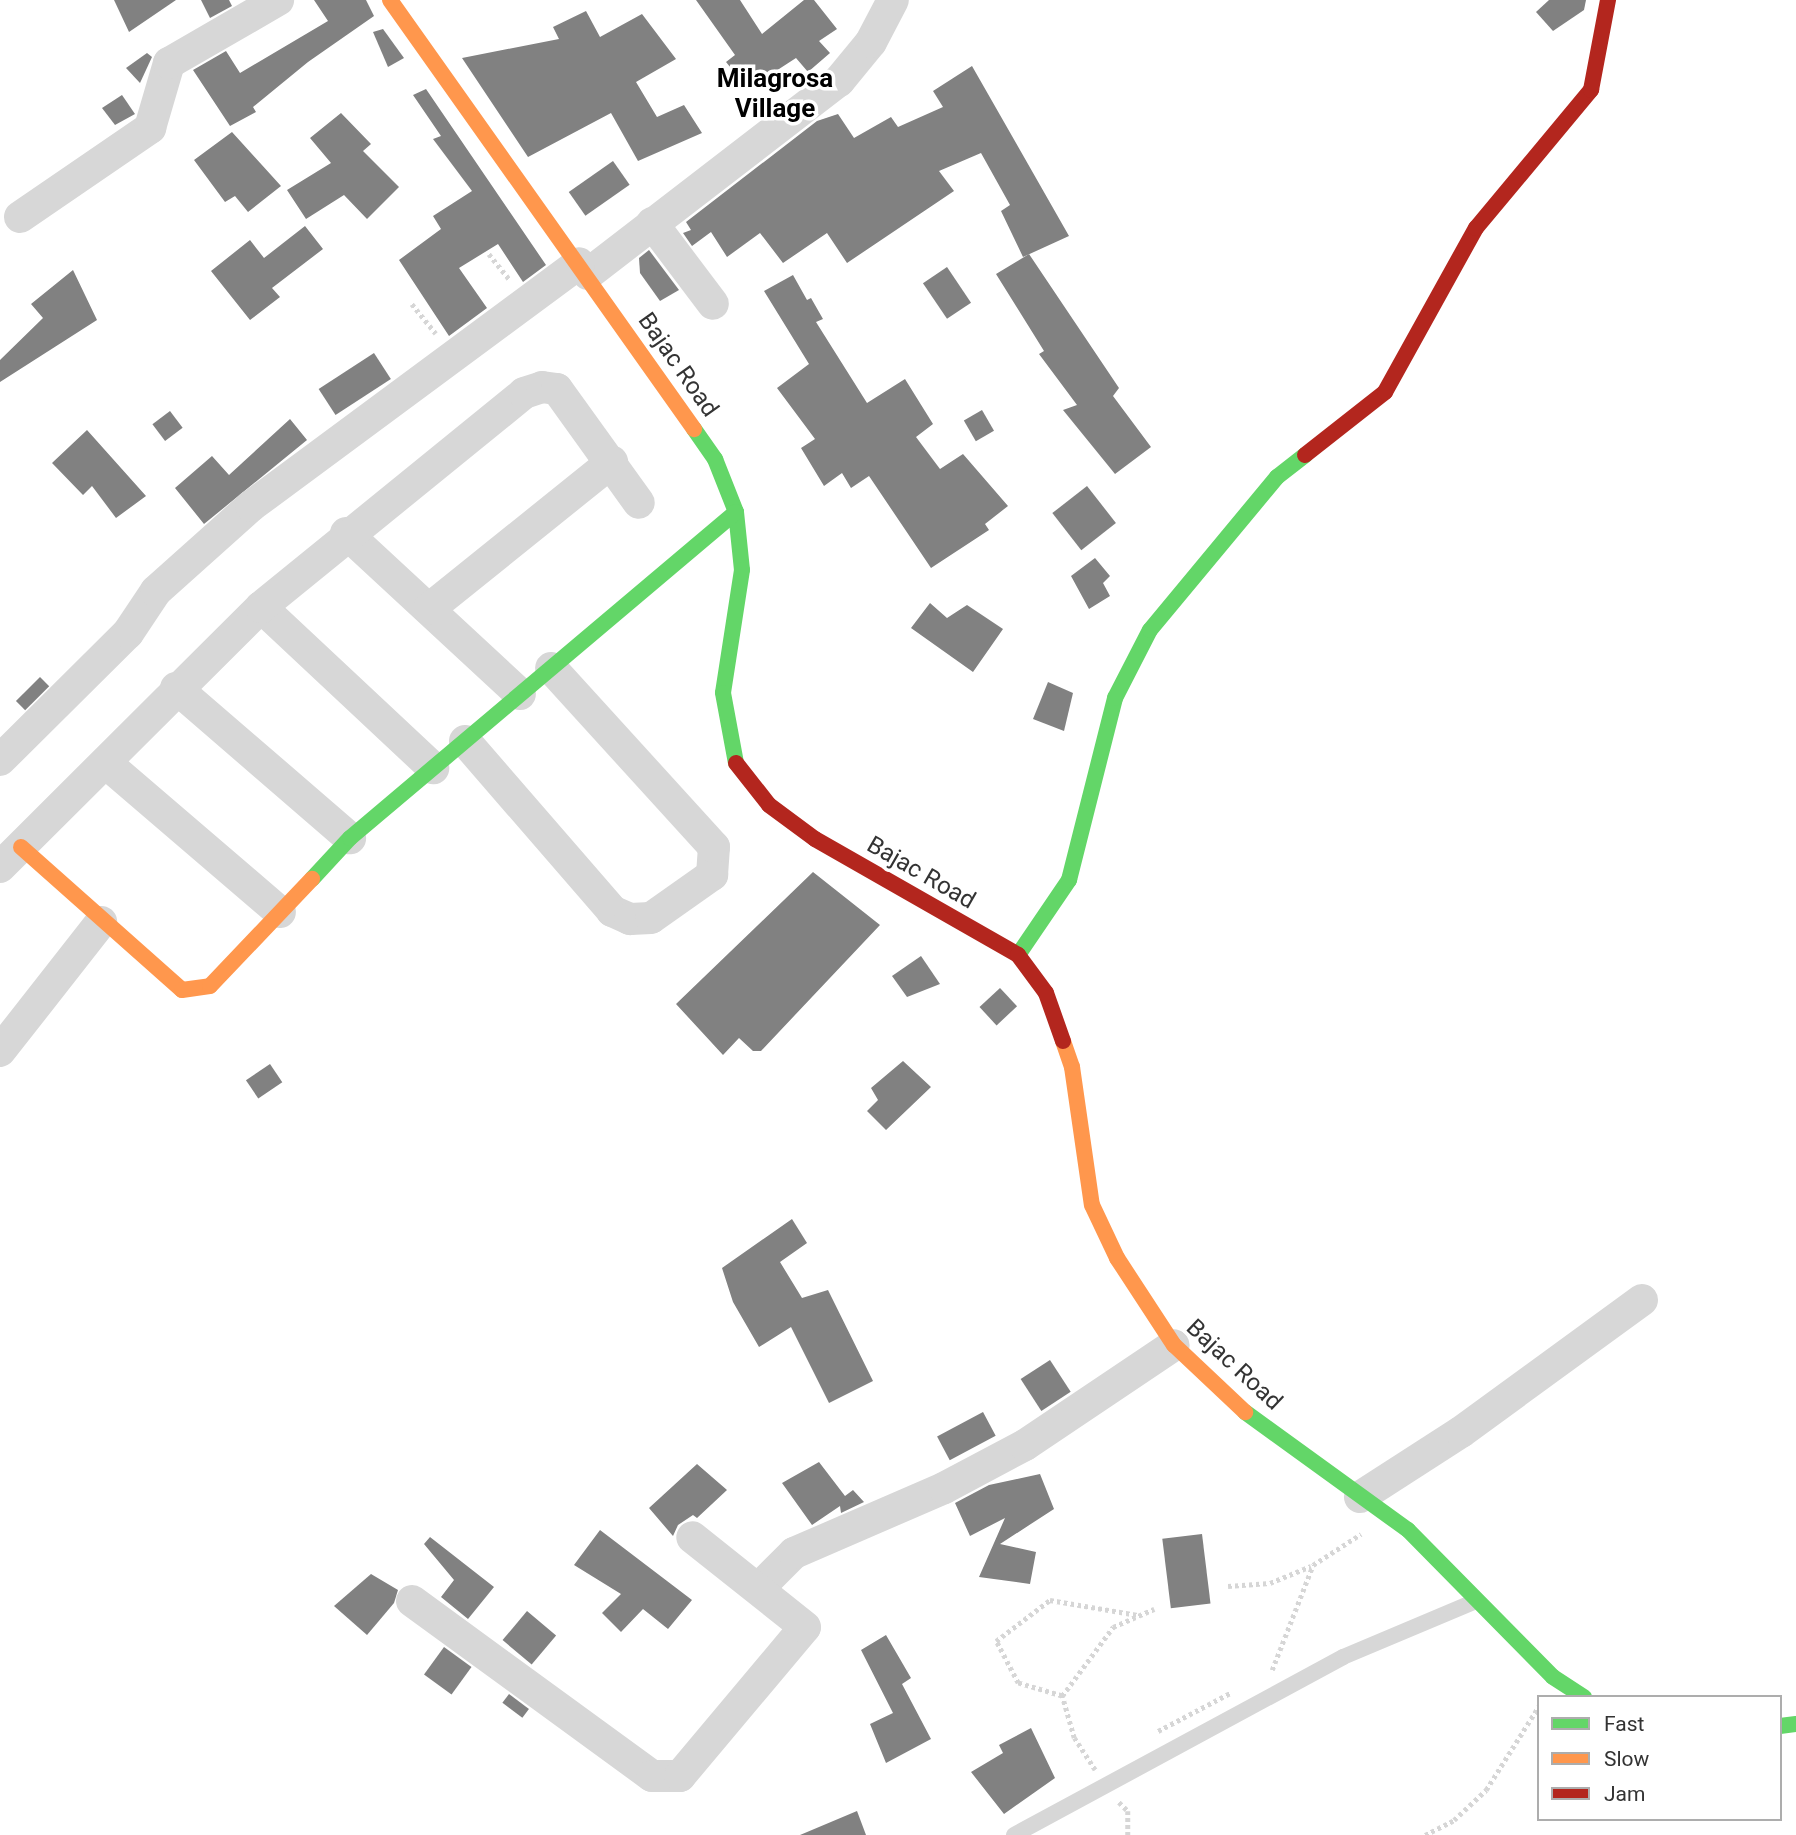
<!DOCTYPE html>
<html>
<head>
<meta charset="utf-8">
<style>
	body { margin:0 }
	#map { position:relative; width:1796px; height:1835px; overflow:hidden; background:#fff; font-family:Roboto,sans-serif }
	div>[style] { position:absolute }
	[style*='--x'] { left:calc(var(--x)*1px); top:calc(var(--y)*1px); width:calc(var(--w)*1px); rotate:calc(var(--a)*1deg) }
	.building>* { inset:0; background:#818181; transform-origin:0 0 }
	.path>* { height:4.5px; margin-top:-2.25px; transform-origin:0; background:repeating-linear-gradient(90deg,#d6d6d6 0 3.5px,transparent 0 7px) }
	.lane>* { height:16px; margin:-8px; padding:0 8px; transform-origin:8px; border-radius:8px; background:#d7d7d7 }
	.street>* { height:32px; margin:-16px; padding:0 16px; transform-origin:16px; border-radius:16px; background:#d7d7d7 }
	.fast>* { height:16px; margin:-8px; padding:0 8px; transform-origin:8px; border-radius:8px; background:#63d668 }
	.slow>* { height:16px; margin:-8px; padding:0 8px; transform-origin:8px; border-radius:8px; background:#ff974d }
	.jam>* { height:16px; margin:-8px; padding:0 8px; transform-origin:8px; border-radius:8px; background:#b3261e }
	span { translate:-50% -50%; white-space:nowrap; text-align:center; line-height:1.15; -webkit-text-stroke:7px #fff; paint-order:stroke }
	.street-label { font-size:24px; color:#333 }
	.neighbourhood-label { font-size:26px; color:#000; font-weight:700 }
	.legend { position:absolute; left:1537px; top:1695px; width:245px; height:126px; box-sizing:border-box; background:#fff; border:2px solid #adadad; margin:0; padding:9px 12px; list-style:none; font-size:21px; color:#333 }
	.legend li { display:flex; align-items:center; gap:14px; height:35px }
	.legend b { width:35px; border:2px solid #adadad }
</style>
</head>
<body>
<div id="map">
	<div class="building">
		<i style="clip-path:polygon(114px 0,176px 0,129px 32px)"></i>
		<i style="clip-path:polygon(201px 0,229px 0,232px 6px,210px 18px)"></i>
		<i style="clip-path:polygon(314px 0,366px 0,374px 16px,308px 62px,253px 107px,256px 112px,230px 126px,193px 70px,226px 51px,240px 73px,328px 21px)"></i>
		<i style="clip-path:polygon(696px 0,740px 0,762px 34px,804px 0,814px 0,837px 29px,819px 41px,830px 53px,808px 72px,796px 58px,748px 89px,726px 62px,735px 55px)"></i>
		<i style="clip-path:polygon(1549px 0,1586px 0,1584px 10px,1553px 31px,1536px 12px)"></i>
		<i style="clip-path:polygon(586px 11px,600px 37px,642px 14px,676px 59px,636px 82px,657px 117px,684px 105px,702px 133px,638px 161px,611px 113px,528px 157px,462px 58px,559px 39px,553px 27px)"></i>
		<i style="clip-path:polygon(383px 29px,404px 58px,388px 67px,373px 32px)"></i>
		<i style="clip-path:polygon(147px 53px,152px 57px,140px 83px,126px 68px)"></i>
		<i style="clip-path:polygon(972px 66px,1069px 236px,1023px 257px,1001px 211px,1010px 205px,981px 153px,939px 171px,954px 191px,847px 263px,827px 233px,783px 263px,760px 233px,727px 257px,711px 232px,692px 246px,683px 233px,691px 230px,686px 222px,817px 121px,838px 114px,854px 138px,891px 117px,898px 127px,943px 107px,933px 91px)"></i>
		<i style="clip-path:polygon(426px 89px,546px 265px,523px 282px,498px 244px,459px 268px,487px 308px,449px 336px,399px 260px,441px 229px,433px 216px,472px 191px,433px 139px,441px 136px,413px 95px)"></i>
		<i style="clip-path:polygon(122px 95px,135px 114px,115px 125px,102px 108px)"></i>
		<i style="clip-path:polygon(341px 113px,371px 144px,363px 151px,399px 187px,367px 219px,344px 195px,306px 219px,287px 190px,331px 163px,310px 138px)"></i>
		<i style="clip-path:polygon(232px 132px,281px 186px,248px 212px,235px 196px,225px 202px,194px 160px)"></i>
		<i style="left:613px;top:161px;width:29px;height:54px;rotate:55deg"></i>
		<i style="clip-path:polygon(305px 226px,323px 249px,272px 288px,280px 297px,250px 320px,211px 271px,250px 240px,264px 258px)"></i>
		<i style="clip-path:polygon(649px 250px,679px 290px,660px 301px,640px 273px,639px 258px)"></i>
		<i style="clip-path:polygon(1029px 254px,1119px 388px,1113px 396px,1151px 447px,1115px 474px,1063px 410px,1077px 405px,1039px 354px,1044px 351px,996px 274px)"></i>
		<i style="left:947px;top:267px;width:43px;height:29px;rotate:56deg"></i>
		<i style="clip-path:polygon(73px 270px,97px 320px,0 382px,0 360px,43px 318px,31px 304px)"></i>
		<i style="clip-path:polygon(793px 275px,807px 300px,811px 298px,823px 319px,816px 322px,867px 403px,905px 379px,933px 424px,916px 437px,940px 469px,963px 454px,1008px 506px,985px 524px,989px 530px,931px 568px,869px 476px,851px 488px,842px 473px,824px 486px,801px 448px,815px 439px,777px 388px,809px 364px,764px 291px)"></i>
		<i style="left:374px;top:353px;width:31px;height:66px;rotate:57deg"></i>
		<i style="left:982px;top:410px;width:24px;height:21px;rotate:60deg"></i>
		<i style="left:170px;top:411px;width:21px;height:22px;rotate:53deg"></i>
		<i style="clip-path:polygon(290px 419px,307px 440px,204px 524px,175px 488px,212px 456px,229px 475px)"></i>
		<i style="clip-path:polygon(87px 430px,146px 496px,116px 518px,92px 486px,83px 495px,52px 463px)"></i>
		<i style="left:1087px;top:486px;width:47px;height:44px;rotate:52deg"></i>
		<i style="clip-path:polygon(1095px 558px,1110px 576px,1103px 583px,1110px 596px,1089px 609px,1071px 576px)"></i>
		<i style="clip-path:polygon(930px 603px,947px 618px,967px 605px,1003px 629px,973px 672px,911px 628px)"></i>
		<i style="left:40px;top:677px;width:13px;height:34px;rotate:45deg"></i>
		<i style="clip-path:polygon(1048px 682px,1073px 693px,1064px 731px,1033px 719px)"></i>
		<i style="clip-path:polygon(813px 872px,880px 925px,761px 1051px,753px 1051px,739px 1038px,723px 1055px,676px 1004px)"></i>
		<i style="clip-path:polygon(921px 956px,940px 984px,907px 997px,892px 976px)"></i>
		<i style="left:1000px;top:988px;width:25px;height:28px;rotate:47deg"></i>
		<i style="clip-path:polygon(903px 1061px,931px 1087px,886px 1130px,867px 1111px,878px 1100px,871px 1088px)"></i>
		<i style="left:270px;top:1064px;width:22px;height:29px;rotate:56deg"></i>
		<i style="clip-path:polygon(792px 1219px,807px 1243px,780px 1262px,802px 1298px,828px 1290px,873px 1381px,829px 1403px,791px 1327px,759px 1347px,733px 1302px,722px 1268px)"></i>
		<i style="left:1050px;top:1360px;width:38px;height:35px;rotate:57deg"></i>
		<i style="left:983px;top:1412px;width:27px;height:52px;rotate:62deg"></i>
		<i style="clip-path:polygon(819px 1462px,845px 1496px,853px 1490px,864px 1502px,841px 1513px,840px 1506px,812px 1525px,782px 1483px)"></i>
		<i style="clip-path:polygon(697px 1464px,727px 1490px,697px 1518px,693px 1515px,678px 1525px,673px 1536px,649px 1508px)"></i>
		<i style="clip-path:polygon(1040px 1474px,1054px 1509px,1000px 1544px,1036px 1552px,1030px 1584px,979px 1577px,1005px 1518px,970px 1536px,955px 1503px,989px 1485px)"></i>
		<i style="clip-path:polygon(600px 1530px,692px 1600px,668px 1629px,643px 1609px,621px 1632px,602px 1613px,621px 1594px,574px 1565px)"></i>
		<i style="left:1202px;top:1534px;width:70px;height:40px;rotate:83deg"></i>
		<i style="clip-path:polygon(430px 1537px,494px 1587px,468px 1619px,441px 1597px,454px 1580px,424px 1544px)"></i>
		<i style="clip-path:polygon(371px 1574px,398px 1590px,394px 1603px,367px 1635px,334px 1606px)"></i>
		<i style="left:527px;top:1611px;width:38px;height:38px;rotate:40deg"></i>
		<i style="clip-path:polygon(886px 1635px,911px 1678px,902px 1684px,931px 1739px,886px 1763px,870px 1724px,893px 1713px,861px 1650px)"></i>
		<i style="left:444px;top:1647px;width:34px;height:34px;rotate:36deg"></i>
		<i style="left:509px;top:1694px;width:25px;height:11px;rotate:37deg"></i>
		<i style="clip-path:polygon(1031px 1728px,1055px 1778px,1004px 1814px,971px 1772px,1003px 1753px,999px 1745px)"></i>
		<i style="clip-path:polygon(857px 1811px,866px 1835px,800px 1835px)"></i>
	</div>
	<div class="path">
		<i style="--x:489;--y:254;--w:33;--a:51"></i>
		<i style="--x:412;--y:304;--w:38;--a:51"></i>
		<i style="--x:1228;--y:1586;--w:42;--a:-4.1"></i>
		<i style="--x:1270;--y:1583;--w:44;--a:-22.5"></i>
		<i style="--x:1272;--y:1670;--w:113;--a:-68.7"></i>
		<i style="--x:1313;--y:1565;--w:57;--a:-32.9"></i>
		<i style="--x:1062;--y:1696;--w:46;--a:-163.5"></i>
		<i style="--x:1018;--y:1683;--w:47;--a:-117.6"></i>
		<i style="--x:996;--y:1641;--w:68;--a:-37.2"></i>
		<i style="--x:1050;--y:1600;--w:89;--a:9.7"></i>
		<i style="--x:1158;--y:1731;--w:81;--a:-27.8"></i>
		<i style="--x:1095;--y:1770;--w:38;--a:-123"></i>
		<i style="--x:1074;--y:1738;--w:44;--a:-105.9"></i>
		<i style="--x:1062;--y:1696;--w:86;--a:-53.5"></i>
		<i style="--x:1113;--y:1627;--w:45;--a:-23.7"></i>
		<i style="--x:1119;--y:1802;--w:13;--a:45"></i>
		<i style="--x:1128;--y:1811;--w:24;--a:90"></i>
		<i style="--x:1425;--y:1835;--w:33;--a:-27"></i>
		<i style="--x:1454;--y:1820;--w:44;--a:-43.2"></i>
		<i style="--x:1486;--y:1790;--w:99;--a:-57.8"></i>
	</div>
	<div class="lane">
		<i style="--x:1014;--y:1835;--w:374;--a:-28.4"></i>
		<i style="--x:1343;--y:1657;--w:142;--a:-22.8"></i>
	</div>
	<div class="street">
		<i style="--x:20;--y:217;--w:158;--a:-34.4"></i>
		<i style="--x:150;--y:128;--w:68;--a:-73.7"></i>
		<i style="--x:169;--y:63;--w:126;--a:-30"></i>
		<i style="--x:652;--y:223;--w:101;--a:53"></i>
		<i style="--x:588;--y:274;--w:317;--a:-37.6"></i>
		<i style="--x:839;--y:81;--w:50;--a:-50.6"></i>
		<i style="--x:871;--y:42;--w:47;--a:-62.4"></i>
		<i style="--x:346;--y:533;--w:237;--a:42.8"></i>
		<i style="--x:261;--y:607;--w:236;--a:43.1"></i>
		<i style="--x:429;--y:609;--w:235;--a:-38.8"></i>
		<i style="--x:176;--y:688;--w:230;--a:40.8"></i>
		<i style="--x:465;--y:741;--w:225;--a:49.1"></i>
		<i style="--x:612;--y:911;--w:20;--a:24"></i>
		<i style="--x:630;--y:919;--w:21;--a:-3"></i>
		<i style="--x:651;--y:918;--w:75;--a:-35.2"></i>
		<i style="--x:712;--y:875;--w:28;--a:-86"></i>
		<i style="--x:714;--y:847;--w:242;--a:-132.3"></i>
		<i style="--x:0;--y:760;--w:180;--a:-44.8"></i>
		<i style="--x:128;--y:633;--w:50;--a:-56.3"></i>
		<i style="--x:156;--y:591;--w:127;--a:-41.8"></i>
		<i style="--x:251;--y:506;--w:408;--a:-36.5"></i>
		<i style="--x:106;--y:763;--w:229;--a:40.6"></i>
		<i style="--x:0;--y:867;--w:368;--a:-44.9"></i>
		<i style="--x:261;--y:607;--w:339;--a:-39.1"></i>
		<i style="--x:524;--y:393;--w:19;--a:-18"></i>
		<i style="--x:542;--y:387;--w:15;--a:8"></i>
		<i style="--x:557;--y:389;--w:140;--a:54.3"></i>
		<i style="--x:0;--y:1051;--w:164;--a:-51.9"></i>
		<i style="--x:1360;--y:1497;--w:120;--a:-32.8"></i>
		<i style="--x:1461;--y:1432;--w:224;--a:-36.1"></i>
		<i style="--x:760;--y:1587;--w:48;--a:-45"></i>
		<i style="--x:794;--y:1553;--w:163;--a:-23.4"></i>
		<i style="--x:944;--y:1488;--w:92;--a:-28"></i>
		<i style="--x:1025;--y:1445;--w:179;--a:-33.9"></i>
		<i style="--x:412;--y:1601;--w:297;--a:36.1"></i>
		<i style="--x:652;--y:1776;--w:28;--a:0"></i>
		<i style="--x:680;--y:1776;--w:194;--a:-50"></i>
		<i style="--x:805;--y:1627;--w:144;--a:-141.5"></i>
	</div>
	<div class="fast">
		<i style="--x:694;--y:429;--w:37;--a:55"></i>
		<i style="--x:715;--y:459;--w:57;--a:68.4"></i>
		<i style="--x:736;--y:512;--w:58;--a:84.1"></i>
		<i style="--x:742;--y:570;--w:124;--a:98.8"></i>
		<i style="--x:723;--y:693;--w:71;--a:79.5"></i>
		<i style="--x:312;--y:879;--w:56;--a:-47.2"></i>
		<i style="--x:350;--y:838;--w:505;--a:-40.18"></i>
		<i style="--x:1018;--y:955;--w:91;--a:-55.8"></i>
		<i style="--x:1069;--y:880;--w:188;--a:-75.8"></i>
		<i style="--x:1115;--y:698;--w:76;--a:-62.8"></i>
		<i style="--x:1150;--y:630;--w:199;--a:-50.3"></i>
		<i style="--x:1277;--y:477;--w:36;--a:-38"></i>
		<i style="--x:1245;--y:1412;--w:201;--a:35.9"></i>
		<i style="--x:1408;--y:1530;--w:206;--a:45.4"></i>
		<i style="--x:1553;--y:1677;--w:37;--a:33"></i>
		<i style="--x:1780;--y:1726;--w:16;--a:-7"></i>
	</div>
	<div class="slow">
		<i style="--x:390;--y:0;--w:526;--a:54.68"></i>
		<i style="--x:21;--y:847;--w:215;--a:41.6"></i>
		<i style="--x:182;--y:990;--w:28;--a:-8"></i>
		<i style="--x:210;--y:986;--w:148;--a:-46.4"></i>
		<i style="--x:1063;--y:1041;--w:28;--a:71"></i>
		<i style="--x:1072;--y:1067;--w:139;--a:81.8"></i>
		<i style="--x:1092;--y:1205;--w:59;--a:64.7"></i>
		<i style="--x:1117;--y:1258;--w:104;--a:56.8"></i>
		<i style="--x:1174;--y:1345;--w:98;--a:43.3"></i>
	</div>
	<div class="jam">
		<i style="--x:1305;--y:455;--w:102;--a:-38.2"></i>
		<i style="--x:1385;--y:392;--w:188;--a:-61"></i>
		<i style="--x:1476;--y:228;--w:180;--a:-50.2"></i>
		<i style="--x:1591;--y:90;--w:92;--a:-79.3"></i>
		<i style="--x:736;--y:763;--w:53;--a:51.8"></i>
		<i style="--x:769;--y:805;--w:57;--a:36.5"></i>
		<i style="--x:815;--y:839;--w:234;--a:29.7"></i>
		<i style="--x:1018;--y:955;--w:47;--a:53.6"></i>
		<i style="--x:1046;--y:993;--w:51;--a:70.5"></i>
	</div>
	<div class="street-label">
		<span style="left:678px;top:365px;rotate:55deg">Bajac Road</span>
		<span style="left:921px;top:873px;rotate:30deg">Bajac Road</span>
		<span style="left:1234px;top:1365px;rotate:43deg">Bajac Road</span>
	</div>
	<div class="neighbourhood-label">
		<span style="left:775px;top:94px">Milagrosa<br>Village</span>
	</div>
	<ul class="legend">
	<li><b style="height:9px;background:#63d668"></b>Fast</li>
	<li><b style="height:9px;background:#ff974d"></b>Slow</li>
	<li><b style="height:9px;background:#b3261e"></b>Jam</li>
	</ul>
</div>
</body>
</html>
